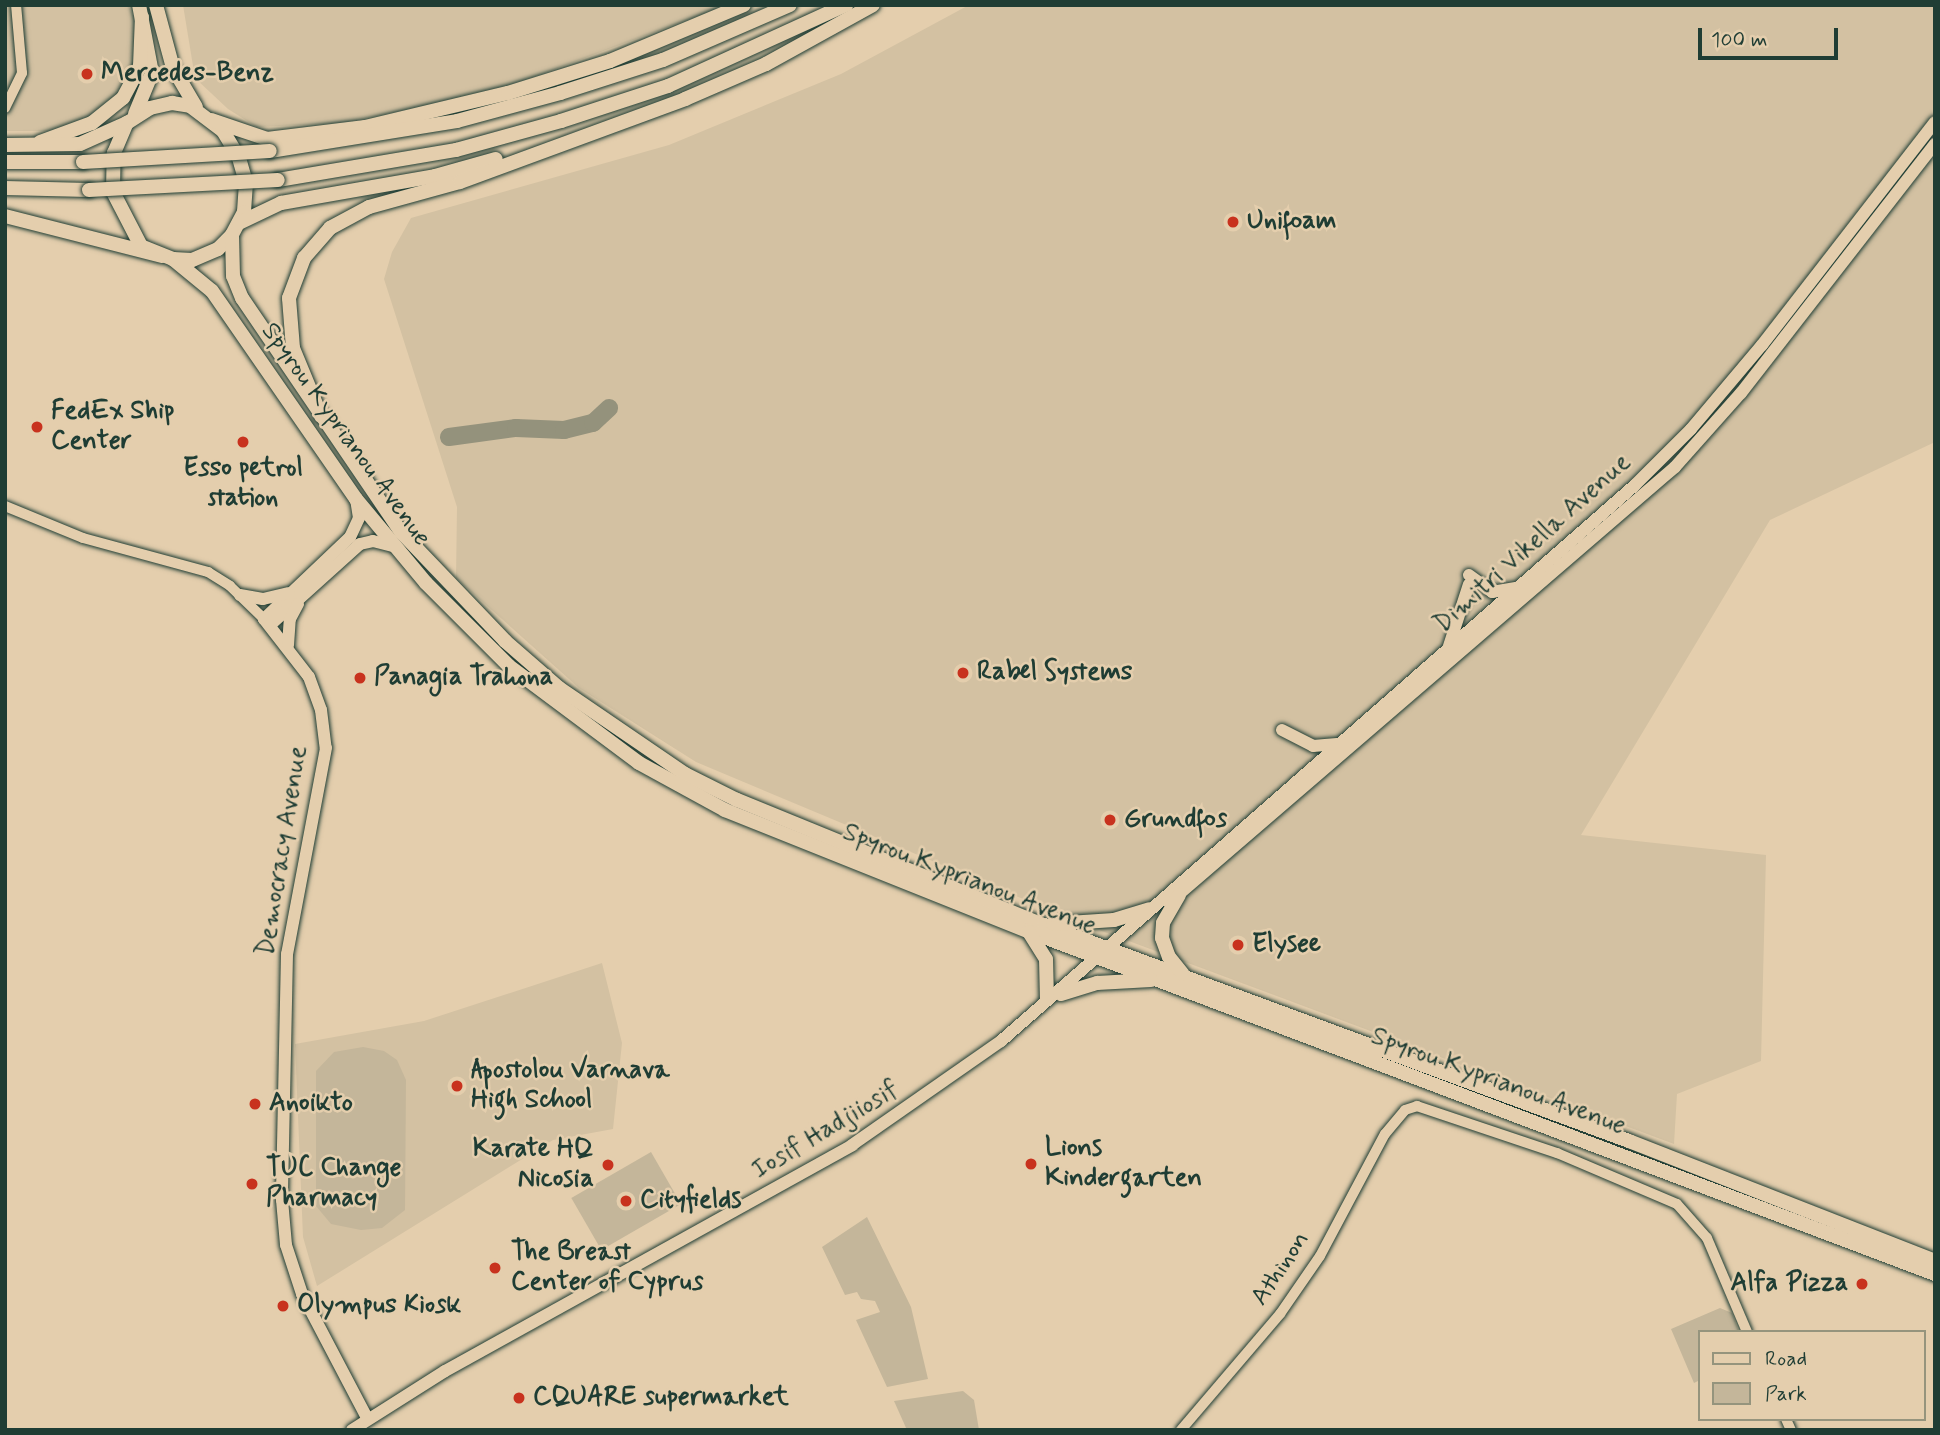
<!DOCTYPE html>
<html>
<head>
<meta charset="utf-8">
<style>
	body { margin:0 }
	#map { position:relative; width:1940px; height:1435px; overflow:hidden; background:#e4cead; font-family:Mynerve,sans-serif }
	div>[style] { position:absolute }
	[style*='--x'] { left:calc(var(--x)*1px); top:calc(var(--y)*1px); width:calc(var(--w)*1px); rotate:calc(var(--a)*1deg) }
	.built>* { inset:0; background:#d3c1a2 }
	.green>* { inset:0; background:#c4b69a; transform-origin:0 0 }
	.river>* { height:18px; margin:-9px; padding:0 9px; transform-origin:9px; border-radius:9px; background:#94927c }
	.roads { filter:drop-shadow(0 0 2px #1f3d34) drop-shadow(0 0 2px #1f3d34) }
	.tertiary>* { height:10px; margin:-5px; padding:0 5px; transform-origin:5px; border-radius:5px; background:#e4cead }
	.secondary>* { height:12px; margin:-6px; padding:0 6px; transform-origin:6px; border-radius:6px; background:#e4cead }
	.primary>* { height:14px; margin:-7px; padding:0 7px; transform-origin:7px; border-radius:7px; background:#e4cead }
	.trunk>* { height:14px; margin:-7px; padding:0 7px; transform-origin:7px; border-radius:7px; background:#e4cead }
	.bridges { filter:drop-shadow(0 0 2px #1f3d34) drop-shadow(0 0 2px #1f3d34) }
	.trunk-bridge>* { height:14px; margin:-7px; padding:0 7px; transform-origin:7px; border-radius:7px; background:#e4cead }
	.dots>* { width:19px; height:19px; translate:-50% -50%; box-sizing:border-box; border:4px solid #e4cead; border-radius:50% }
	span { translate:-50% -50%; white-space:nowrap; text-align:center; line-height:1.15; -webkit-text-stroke:5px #e4cead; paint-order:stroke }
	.poi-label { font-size:26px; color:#1f3d34; font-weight:700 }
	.left { translate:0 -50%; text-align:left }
	.right { translate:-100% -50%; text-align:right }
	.street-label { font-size:26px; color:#1f3d34 }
	.frame { position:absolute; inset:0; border:7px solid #1f3d34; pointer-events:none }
	.legend { position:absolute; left:1698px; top:1330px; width:228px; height:91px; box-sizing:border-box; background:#e4cead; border:2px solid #95947d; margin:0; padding:9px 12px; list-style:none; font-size:21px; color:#1f3d34 }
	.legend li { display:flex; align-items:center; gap:14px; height:35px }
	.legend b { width:35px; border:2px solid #95947d }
	.scale { position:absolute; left:1698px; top:28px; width:140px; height:32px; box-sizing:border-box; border:4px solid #1f3d34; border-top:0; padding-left:9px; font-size:21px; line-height:24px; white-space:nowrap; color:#1f3d34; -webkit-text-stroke:5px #e4cead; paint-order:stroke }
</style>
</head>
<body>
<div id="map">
	<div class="built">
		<i style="clip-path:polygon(5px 5px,128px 5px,140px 31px,129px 90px,83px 131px,5px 131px)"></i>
		<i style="clip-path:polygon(183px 5px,727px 5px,496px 91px,342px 123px,257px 127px,228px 109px,195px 78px)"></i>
		<i style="clip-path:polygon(969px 5px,1935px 5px,1935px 442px,1770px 520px,1581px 835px,1766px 855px,1761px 1061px,1677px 1094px,1674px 1144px,1083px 924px,696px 762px,579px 688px,456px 578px,457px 507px,384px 279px,392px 252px,411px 218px,669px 145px,841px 74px)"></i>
		<i style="clip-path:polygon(602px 963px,622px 1043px,613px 1129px,553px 1140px,317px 1286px,303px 1237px,295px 1044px,424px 1021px)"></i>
	</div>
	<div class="green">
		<i style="clip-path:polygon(363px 1047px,384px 1051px,397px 1060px,406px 1080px,405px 1210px,382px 1228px,361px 1230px,331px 1224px,316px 1206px,316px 1071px,334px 1052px)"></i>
		<i style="left:651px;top:1152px;width:60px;height:92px;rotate:60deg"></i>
		<i style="clip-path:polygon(867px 1217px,911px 1307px,928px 1379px,887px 1387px,856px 1320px,880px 1312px,875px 1301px,861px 1299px,857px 1292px,845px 1295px,822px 1247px)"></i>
		<i style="clip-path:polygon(1720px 1308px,1732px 1313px,1739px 1332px,1700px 1332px,1700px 1380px,1694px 1383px,1671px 1329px)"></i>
		<i style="clip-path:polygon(963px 1391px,974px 1400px,979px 1430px,907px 1430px,894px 1401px)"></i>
	</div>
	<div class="river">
		<i style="--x:449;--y:437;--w:68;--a:-7.7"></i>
		<i style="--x:516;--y:428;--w:48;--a:2.4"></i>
		<i style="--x:564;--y:430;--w:30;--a:-14"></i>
		<i style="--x:593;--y:423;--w:22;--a:-43"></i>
	</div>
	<div class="roads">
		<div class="tertiary">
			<i style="--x:5;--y:108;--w:39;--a:-64"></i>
			<i style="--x:22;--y:73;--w:68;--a:-95"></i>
			<i style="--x:5;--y:506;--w:84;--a:22.3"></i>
			<i style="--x:83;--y:538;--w:130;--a:15.2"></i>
			<i style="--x:208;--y:572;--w:26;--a:32"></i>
			<i style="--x:230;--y:586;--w:47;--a:44.1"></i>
			<i style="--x:1786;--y:1419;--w:12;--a:66"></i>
			<i style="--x:1181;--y:1430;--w:153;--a:-49.5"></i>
			<i style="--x:1280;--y:1314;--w:70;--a:-55.4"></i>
			<i style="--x:1320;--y:1256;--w:138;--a:-62"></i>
			<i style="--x:1385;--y:1134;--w:31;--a:-50"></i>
			<i style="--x:1405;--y:1110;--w:13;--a:-18"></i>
			<i style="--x:1417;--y:1106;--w:148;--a:18.6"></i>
			<i style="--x:1557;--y:1153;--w:130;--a:23"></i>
			<i style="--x:1677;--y:1204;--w:45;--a:48.6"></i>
			<i style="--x:1707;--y:1238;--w:102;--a:66.9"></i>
		</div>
		<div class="secondary">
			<i style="--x:356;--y:499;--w:19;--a:81"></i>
			<i style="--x:359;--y:518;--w:21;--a:115"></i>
			<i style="--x:350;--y:537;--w:119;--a:136.4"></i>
			<i style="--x:264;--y:619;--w:73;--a:52.2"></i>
			<i style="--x:309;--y:677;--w:35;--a:70"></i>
			<i style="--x:321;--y:710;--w:38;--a:83"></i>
			<i style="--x:326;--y:748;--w:210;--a:100.7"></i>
			<i style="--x:287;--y:954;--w:246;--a:91.2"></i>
			<i style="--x:282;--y:1200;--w:45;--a:84.9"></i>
			<i style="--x:286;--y:1245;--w:52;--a:71.9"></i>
			<i style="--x:302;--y:1294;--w:140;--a:62.3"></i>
			<i style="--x:1469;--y:575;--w:29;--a:36"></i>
			<i style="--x:1492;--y:592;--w:27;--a:-10"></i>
			<i style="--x:240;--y:595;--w:23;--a:10"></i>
			<i style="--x:263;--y:599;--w:26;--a:-13"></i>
			<i style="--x:270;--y:625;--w:121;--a:-42"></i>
			<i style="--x:360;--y:544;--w:13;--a:-13"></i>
			<i style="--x:373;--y:541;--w:21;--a:14"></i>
			<i style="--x:288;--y:645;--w:26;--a:-86"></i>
			<i style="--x:290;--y:619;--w:17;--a:-62"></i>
			<i style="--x:1448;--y:649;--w:68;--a:-72.1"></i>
			<i style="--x:1282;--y:730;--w:35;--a:27"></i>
			<i style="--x:1313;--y:746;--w:24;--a:-5"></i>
			<i style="--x:1171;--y:901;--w:665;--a:-40.73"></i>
			<i style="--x:1675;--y:467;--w:99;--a:-48.3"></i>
			<i style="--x:1741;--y:393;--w:316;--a:-52.1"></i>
			<i style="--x:352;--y:1430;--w:110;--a:-32.4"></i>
			<i style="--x:445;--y:1371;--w:466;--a:-29"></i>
			<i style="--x:852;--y:1145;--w:182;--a:-34.9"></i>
			<i style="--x:1001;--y:1041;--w:843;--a:-41.25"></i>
			<i style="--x:1635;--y:485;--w:79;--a:-45"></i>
			<i style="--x:1691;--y:429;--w:110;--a:-49.8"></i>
			<i style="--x:1762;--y:345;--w:282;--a:-52.2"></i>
		</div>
		<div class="primary">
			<i style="--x:156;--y:5;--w:65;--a:74.9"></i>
			<i style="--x:173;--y:68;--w:45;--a:59.5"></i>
			<i style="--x:172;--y:103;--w:18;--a:9"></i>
			<i style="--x:190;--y:106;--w:41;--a:37.1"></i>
			<i style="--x:223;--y:131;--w:31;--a:59"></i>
			<i style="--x:239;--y:158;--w:26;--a:74"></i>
			<i style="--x:246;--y:183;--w:29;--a:94"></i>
			<i style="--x:244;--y:212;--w:26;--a:118"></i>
			<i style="--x:232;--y:235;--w:20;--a:135"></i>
			<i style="--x:218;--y:249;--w:28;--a:157"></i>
			<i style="--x:192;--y:260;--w:19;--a:-177"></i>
			<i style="--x:173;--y:259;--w:35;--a:-158"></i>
			<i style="--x:141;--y:246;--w:61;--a:-117.4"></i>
			<i style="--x:113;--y:192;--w:39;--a:-89"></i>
			<i style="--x:114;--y:153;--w:33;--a:-67"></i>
			<i style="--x:127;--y:123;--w:27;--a:-33"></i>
			<i style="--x:150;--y:108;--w:23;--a:-13"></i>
			<i style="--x:135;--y:114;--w:44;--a:-67.5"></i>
			<i style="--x:152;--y:73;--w:69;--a:-100.8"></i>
			<i style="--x:40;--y:142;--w:55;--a:-20.1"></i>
			<i style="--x:92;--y:123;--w:40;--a:-39"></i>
			<i style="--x:123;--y:98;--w:36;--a:-62"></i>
			<i style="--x:140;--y:66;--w:49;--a:-87.7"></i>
			<i style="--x:232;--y:235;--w:41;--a:88.6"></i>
			<i style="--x:233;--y:276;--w:24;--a:68"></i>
			<i style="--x:242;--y:298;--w:283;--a:55.8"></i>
			<i style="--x:401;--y:532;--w:151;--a:46.3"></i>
			<i style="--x:505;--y:641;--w:72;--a:41"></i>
			<i style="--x:559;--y:688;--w:153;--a:34.3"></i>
			<i style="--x:685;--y:774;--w:58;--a:26.6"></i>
			<i style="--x:737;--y:800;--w:331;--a:22.2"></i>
			<i style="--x:1044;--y:925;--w:624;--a:20.27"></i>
			<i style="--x:1629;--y:1141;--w:329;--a:21.4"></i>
			<i style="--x:173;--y:259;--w:50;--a:39.4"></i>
			<i style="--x:212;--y:291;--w:253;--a:55.3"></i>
			<i style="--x:356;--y:499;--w:109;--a:50.2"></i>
			<i style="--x:426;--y:583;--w:117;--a:45"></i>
			<i style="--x:509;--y:666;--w:162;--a:36.7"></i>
			<i style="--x:639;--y:763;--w:98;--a:28.7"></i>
			<i style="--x:725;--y:810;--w:326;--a:21.8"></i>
			<i style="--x:1028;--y:931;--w:970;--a:20.72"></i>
			<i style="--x:1179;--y:895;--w:32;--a:120"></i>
			<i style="--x:1163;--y:923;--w:15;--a:94"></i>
			<i style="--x:1162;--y:938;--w:20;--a:70"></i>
			<i style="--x:1169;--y:957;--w:22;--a:51"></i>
			<i style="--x:1053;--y:924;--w:61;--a:-3.8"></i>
			<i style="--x:1114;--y:920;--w:37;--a:-17"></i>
			<i style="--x:1029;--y:932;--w:32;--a:58"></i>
			<i style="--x:1046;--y:959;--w:40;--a:88.6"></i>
			<i style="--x:1061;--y:994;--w:38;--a:-17"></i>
			<i style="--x:1097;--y:983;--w:54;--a:-3.2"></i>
		</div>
		<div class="trunk">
			<i style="--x:211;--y:120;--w:59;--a:18.7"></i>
			<i style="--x:267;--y:139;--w:99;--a:-7"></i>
			<i style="--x:365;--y:127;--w:147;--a:-13.4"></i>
			<i style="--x:508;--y:93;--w:107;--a:-17.4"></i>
			<i style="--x:610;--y:61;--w:145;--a:-22.7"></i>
			<i style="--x:5;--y:145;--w:75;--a:-0.8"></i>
			<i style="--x:80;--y:144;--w:51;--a:-24.1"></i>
			<i style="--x:270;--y:151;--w:189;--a:-9.1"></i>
			<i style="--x:457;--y:121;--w:107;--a:-15.2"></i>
			<i style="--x:560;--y:93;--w:108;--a:-17.8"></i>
			<i style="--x:663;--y:60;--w:138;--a:-23.4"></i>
			<i style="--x:5;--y:162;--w:78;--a:0"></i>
			<i style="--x:278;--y:180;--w:181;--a:-9.6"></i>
			<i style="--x:456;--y:150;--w:109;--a:-15.4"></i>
			<i style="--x:561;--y:121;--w:113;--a:-18.1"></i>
			<i style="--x:668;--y:86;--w:196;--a:-24.5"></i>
			<i style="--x:5;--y:188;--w:84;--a:1.4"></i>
			<i style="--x:5;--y:216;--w:162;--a:14.3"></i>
			<i style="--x:239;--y:223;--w:47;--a:-25.5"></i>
			<i style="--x:281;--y:203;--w:156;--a:-9.9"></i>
			<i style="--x:435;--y:176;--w:63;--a:-15.6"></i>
			<i style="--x:321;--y:416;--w:74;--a:-112.4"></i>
			<i style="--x:293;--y:348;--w:50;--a:-94.6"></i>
			<i style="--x:289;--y:298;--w:43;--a:-69.4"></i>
			<i style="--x:304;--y:258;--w:40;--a:-49"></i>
			<i style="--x:330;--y:228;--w:44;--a:-28.3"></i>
			<i style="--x:369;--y:207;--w:94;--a:-15.4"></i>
			<i style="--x:460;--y:182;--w:240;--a:-20.2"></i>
			<i style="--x:685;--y:99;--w:88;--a:-23.4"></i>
			<i style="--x:766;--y:64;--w:122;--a:-28.9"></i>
		</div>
	</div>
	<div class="bridges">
		<div class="trunk-bridge">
			<i style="--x:83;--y:162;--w:187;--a:-3.4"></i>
			<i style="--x:89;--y:190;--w:189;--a:-3"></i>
		</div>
	</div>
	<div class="dots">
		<i style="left:87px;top:74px;background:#c8321e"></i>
		<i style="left:1233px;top:222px;background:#c8321e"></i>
		<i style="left:37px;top:427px;background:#c8321e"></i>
		<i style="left:243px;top:442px;background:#c8321e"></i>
		<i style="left:963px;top:673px;background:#c8321e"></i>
		<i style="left:360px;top:678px;background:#c8321e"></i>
		<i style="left:1110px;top:820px;background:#c8321e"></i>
		<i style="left:1238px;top:945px;background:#c8321e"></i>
		<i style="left:457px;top:1086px;background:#c8321e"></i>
		<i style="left:255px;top:1104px;background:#c8321e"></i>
		<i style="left:1031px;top:1164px;background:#c8321e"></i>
		<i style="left:608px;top:1165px;background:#c8321e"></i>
		<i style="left:252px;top:1184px;background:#c8321e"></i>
		<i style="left:626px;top:1201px;background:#c8321e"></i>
		<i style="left:495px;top:1268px;background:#c8321e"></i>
		<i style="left:1862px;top:1284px;background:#c8321e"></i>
		<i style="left:283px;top:1306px;background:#c8321e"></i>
		<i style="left:519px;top:1398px;background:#c8321e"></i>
	</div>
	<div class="poi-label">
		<span class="left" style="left:101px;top:74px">Mercedes-Benz</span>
		<span class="left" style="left:1247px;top:222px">Unifoam</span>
		<span class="left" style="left:51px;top:427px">FedEx Ship<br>Center</span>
		<span style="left:243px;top:484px">Esso petrol<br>station</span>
		<span class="left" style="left:977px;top:673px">Rabel Systems</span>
		<span class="left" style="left:374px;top:678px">Panagia Trahona</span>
		<span class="left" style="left:1124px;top:820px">Grundfos</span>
		<span class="left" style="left:1252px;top:945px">Elysee</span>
		<span class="left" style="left:471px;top:1086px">Apostolou Varnava<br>High School</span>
		<span class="left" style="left:269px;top:1104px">Anoikto</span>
		<span class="left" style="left:1045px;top:1164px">Lions<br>Kindergarten</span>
		<span class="right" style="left:594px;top:1165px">Karate HQ<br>Nicosia</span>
		<span class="left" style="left:266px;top:1184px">TUC Change<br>Pharmacy</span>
		<span class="left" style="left:640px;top:1201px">Cityfields</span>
		<span class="left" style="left:511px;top:1268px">The Breast<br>Center of Cyprus</span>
		<span class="right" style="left:1848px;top:1284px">Alfa Pizza</span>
		<span class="left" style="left:297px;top:1306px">Olympus Kiosk</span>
		<span class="left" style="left:533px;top:1398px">CQUARE supermarket</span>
	</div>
	<div class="street-label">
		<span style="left:345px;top:435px;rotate:54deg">Spyrou Kyprianou Avenue</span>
		<span style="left:1533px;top:544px;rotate:-42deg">Dimitri Vikella Avenue</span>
		<span style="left:283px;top:851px;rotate:-81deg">Democracy Avenue</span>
		<span style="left:969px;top:880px;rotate:21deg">Spyrou Kyprianou Avenue</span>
		<span style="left:1498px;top:1082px;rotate:20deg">Spyrou Kyprianou Avenue</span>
		<span style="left:826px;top:1131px;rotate:-31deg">Iosif Hadjiiosif</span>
		<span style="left:1281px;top:1269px;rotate:-56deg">Athinon</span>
	</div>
	<div class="frame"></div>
	<ul class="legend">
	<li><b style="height:9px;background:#e4cead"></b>Road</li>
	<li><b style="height:19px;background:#c4b69a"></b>Park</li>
	</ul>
	<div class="scale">100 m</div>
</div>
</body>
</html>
